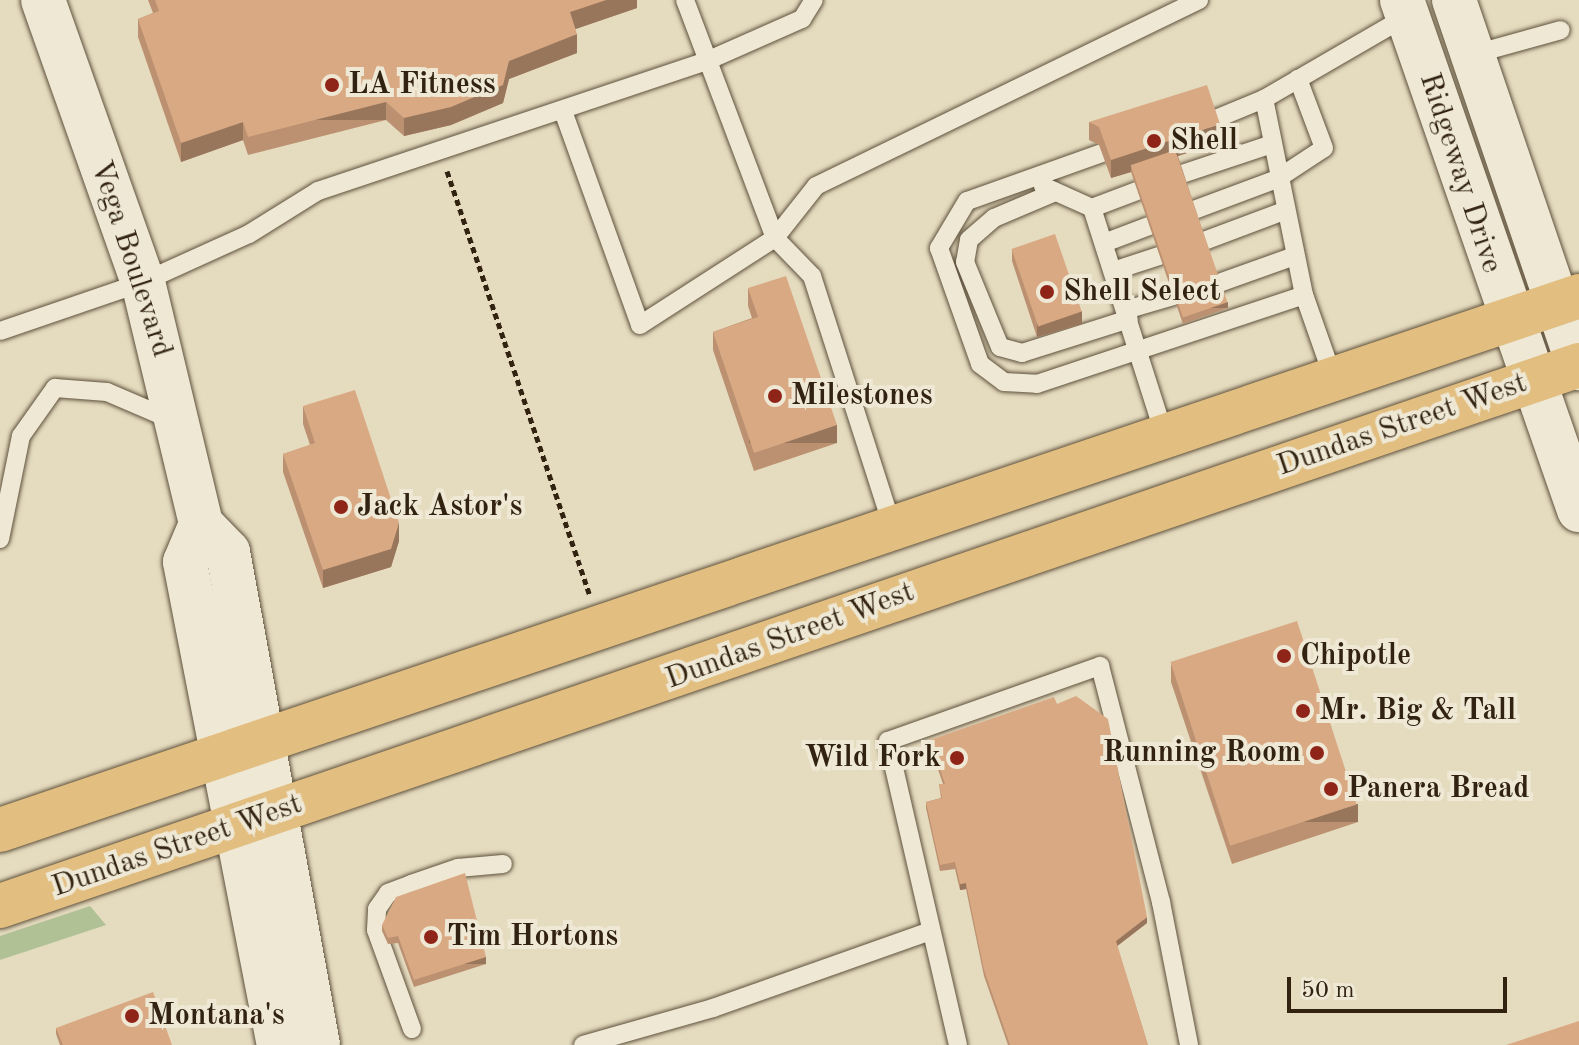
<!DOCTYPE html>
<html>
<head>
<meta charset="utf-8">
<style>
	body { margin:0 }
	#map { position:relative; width:1579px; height:1045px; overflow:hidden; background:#e5dbbf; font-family:"Old Standard TT",serif }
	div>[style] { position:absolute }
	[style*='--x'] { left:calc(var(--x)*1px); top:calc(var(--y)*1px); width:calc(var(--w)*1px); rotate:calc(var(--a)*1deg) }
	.green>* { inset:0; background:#b0c196 }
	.path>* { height:5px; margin-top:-2.5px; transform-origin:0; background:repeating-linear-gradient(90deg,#322310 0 6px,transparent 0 10px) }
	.roads { filter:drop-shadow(0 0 2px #5f513c) drop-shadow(0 0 2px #5f513c) }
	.lane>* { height:18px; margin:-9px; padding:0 9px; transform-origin:9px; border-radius:9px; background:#eee8d5 }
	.secondary>* { height:44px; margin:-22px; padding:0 22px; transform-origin:22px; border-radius:22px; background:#eee8d5 }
	.primary>* { height:44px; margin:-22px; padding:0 22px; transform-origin:22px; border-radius:22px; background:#e2be80 }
	.wall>* { inset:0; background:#bb9171 }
	.shaded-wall>* { inset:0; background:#98765c; transform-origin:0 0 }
	.building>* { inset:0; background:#d9a983; transform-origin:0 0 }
	.dots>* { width:22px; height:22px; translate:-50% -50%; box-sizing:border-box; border:4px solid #eee8d5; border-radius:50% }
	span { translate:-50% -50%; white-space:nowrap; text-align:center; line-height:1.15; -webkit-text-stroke:8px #eee8d5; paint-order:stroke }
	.poi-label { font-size:30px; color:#322310; font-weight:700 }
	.left { translate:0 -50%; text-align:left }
	.right { translate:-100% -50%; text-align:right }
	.street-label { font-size:30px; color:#322310 }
	.scale { position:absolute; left:1287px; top:977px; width:220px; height:36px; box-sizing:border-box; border:4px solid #322310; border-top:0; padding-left:10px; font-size:24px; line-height:28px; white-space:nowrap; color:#322310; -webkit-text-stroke:6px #eee8d5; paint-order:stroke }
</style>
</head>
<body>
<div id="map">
	<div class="green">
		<i style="clip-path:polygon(90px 906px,106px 925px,0 960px,0 936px)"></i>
	</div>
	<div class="path">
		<i style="--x:447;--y:171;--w:446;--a:71.4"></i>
	</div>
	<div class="roads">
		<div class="lane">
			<i style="--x:685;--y:0;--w:254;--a:69.3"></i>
			<i style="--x:775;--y:238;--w:53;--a:45.8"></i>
			<i style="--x:812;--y:276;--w:265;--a:72.2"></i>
			<i style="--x:1471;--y:55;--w:93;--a:-15.5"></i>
			<i style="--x:563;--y:111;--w:227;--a:70.2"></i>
			<i style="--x:640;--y:325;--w:161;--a:-32.8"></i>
			<i style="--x:775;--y:238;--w:66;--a:-51.7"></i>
			<i style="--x:816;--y:186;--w:426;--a:-25.9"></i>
			<i style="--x:1213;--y:120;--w:55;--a:-22.4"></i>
			<i style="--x:1102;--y:153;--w:143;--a:160.4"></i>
			<i style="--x:967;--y:201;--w:55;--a:120.8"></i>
			<i style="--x:939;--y:248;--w:123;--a:70.5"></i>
			<i style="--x:980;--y:364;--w:30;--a:37"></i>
			<i style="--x:1004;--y:382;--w:33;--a:3"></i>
			<i style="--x:1037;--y:384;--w:281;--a:-18.4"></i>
			<i style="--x:1182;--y:174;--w:95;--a:-18.4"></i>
			<i style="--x:1043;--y:186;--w:54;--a:24.2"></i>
			<i style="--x:1092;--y:208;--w:240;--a:72.3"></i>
			<i style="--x:1053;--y:193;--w:64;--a:157"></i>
			<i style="--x:994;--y:218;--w:33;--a:139"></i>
			<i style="--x:969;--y:240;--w:22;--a:100"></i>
			<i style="--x:965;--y:262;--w:92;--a:67.6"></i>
			<i style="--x:1000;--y:347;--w:23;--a:15"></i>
			<i style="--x:1022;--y:353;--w:112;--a:-17.6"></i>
			<i style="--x:1092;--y:208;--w:48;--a:-20.7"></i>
			<i style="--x:1194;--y:210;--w:89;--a:-20.5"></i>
			<i style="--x:1277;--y:179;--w:56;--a:-33.4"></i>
			<i style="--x:1324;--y:148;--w:74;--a:-110.6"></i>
			<i style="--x:1204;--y:241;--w:85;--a:-20.6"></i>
			<i style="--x:1104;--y:243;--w:48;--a:-20.7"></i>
			<i style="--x:1113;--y:271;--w:48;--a:-18.1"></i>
			<i style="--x:1219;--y:283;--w:81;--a:-19.6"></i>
			<i style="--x:1126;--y:310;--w:49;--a:-16.6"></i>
			<i style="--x:0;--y:331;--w:151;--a:-18.9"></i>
			<i style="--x:143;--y:282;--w:116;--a:-24.4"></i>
			<i style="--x:249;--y:234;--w:81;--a:-31.9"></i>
			<i style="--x:318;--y:191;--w:412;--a:-18.5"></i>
			<i style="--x:709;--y:60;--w:102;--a:-23.8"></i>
			<i style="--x:802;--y:19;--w:22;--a:-58"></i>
			<i style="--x:1334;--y:380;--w:90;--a:-109.4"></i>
			<i style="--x:1304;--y:295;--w:200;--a:-101.5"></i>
			<i style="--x:1264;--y:99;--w:165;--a:-30.1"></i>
			<i style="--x:0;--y:539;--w:105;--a:-78.5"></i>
			<i style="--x:21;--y:436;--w:59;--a:-54.7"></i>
			<i style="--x:55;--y:388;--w:52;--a:4.4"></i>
			<i style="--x:107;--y:392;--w:71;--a:23.3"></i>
			<i style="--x:412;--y:1029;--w:105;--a:-110"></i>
			<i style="--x:376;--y:930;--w:21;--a:-87"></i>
			<i style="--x:377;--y:909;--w:19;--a:-55"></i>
			<i style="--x:388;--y:893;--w:25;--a:-21"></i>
			<i style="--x:411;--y:884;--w:50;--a:-18.8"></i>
			<i style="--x:458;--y:868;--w:45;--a:-5.1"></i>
			<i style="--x:583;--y:1045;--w:135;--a:-15.9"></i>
			<i style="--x:713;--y:1008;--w:230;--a:-19.5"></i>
			<i style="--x:958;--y:1045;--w:312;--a:-103"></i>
			<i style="--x:888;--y:741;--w:225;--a:-19.5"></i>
			<i style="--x:1100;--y:666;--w:244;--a:75.5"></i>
			<i style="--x:1161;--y:902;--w:146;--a:78.9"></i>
		</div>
		<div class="secondary">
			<i style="--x:43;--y:0;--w:299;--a:70.5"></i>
			<i style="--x:143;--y:282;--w:249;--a:76.5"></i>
			<i style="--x:201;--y:524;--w:39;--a:46"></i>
			<i style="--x:228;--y:552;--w:501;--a:79.65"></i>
			<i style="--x:1402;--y:0;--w:540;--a:70.86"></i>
			<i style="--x:1454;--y:0;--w:389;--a:71.2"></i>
			<i style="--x:201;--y:524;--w:41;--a:112.8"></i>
			<i style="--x:185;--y:562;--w:492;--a:79"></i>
		</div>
		<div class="primary">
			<i style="--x:0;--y:830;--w:1667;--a:-18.68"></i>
			<i style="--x:0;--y:906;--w:1669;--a:-18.91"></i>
		</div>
	</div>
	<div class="wall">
		<i style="clip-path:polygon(148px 0,637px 0,637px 8px,575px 29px,577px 53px,509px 79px,503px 103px,451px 125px,404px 136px,386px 120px,248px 155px,243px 140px,181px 162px,138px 37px,138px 19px,153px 13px)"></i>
		<i style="clip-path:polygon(1089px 122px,1220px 142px,1178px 156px,1228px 308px,1183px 324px,1131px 172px,1111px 178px,1099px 145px,1089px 140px)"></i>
		<i style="clip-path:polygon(1012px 249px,1082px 324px,1037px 337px,1012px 261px)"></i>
		<i style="clip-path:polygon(748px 288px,837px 443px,754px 471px,713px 350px,713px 332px,752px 318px,748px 306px)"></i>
		<i style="clip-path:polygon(303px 406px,399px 541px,391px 567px,323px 588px,283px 472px,283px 454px,310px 445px,303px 424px)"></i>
		<i style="clip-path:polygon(1171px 664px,1358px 822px,1232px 864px,1171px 682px)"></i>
		<i style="clip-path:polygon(930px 740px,1147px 923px,1117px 946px,1148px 1045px,1008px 1045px,984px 976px,966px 889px,960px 890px,955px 869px,940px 871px,926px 808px,926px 802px,941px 798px,939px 784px,943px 784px,930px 746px)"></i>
		<i style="clip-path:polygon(382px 925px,486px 964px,414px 987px,398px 943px,388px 944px,382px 931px)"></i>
		<i style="clip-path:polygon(56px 1028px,172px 1045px,60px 1045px,56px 1034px)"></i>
	</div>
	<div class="shaded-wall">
		<i style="clip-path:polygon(606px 0,637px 0,637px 8px,570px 31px,570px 12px)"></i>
		<i style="clip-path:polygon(577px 34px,577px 53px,509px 79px,503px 103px,451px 125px,404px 136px,404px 118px,509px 61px)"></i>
		<i style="left:386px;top:102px;width:18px;height:142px;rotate:90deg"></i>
		<i style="clip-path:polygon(243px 122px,243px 140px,181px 162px,181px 143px)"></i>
		<i style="clip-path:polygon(1220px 124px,1220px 142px,1133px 171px,1131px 166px,1131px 172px,1111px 178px,1111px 160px)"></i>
		<i style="left:1228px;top:302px;width:6px;height:48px;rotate:90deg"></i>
		<i style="clip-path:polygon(1082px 311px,1082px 324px,1037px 337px,1037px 324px)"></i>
		<i style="left:837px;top:425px;width:18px;height:88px;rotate:90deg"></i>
		<i style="clip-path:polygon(399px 523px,399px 541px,391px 567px,323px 588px,323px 570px)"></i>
		<i style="left:1358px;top:804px;width:18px;height:133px;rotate:90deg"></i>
		<i style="clip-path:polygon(966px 883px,966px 889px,960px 890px,960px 884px)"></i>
		<i style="clip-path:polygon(1147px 917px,1147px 923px,1116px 947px,1116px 941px)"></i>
		<i style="left:486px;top:957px;width:7px;height:76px;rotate:90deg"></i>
	</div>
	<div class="building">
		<i style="clip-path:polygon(155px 0,606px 0,570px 12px,577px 34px,509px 61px,503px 85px,451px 107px,404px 118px,386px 102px,248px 137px,243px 122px,181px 143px,138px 19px,159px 11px)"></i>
		<i style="clip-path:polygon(1207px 85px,1220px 124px,1111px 160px,1099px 127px,1089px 122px)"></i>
		<i style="left:1175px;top:150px;width:161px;height:47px;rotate:71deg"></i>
		<i style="left:1055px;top:234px;width:82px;height:46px;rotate:71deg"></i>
		<i style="clip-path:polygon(786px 276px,837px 425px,754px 453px,713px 332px,758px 317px,748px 288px)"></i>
		<i style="clip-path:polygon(355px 390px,399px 523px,391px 549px,323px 570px,283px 454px,315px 443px,303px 406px)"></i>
		<i style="left:1297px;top:621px;width:193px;height:133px;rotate:72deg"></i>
		<i style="clip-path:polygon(1076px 696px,1108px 719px,1147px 917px,1116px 941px,1148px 1045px,1010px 1045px,984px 970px,966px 883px,960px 884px,955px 862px,940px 865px,926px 802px,942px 798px,939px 784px,945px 784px,930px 740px,1054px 697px,1057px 704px)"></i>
		<i style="clip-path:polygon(465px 873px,486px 957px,414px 980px,398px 936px,388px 938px,382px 925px,396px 897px)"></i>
		<i style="clip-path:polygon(153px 992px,172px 1045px,63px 1045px,56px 1028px)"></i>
		<i style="clip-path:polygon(1579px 1021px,1579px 1045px,1506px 1045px)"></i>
	</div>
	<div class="dots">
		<i style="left:332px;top:85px;background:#8f2418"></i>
		<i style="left:1154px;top:141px;background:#8f2418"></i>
		<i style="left:1047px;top:292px;background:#8f2418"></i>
		<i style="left:775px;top:396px;background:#8f2418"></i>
		<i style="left:341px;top:507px;background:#8f2418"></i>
		<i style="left:1284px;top:656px;background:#8f2418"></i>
		<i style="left:1303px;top:711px;background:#8f2418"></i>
		<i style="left:1317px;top:753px;background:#8f2418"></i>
		<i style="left:957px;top:758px;background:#8f2418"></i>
		<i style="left:1331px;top:789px;background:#8f2418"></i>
		<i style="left:431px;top:937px;background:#8f2418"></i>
		<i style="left:132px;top:1016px;background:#8f2418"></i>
	</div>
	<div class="poi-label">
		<span class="left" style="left:348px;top:85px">LA Fitness</span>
		<span class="left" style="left:1170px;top:141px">Shell</span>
		<span class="left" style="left:1063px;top:292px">Shell Select</span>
		<span class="left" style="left:791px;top:396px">Milestones</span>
		<span class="left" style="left:357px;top:507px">Jack Astor's</span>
		<span class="left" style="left:1300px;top:656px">Chipotle</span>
		<span class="left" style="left:1319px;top:711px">Mr. Big &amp; Tall</span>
		<span class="right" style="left:1301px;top:753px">Running Room</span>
		<span class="right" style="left:941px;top:758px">Wild Fork</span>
		<span class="left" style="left:1347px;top:789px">Panera Bread</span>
		<span class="left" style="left:447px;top:937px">Tim Hortons</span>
		<span class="left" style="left:148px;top:1016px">Montana's</span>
	</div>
	<div class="street-label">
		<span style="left:1460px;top:173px;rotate:72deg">Ridgeway Drive</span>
		<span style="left:131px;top:259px;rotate:72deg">Vega Boulevard</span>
		<span style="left:1402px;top:425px;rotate:-19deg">Dundas Street West</span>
		<span style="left:790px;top:636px;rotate:-20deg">Dundas Street West</span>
		<span style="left:177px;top:846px;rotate:-19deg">Dundas Street West</span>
	</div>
	<div class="scale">50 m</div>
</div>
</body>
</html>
